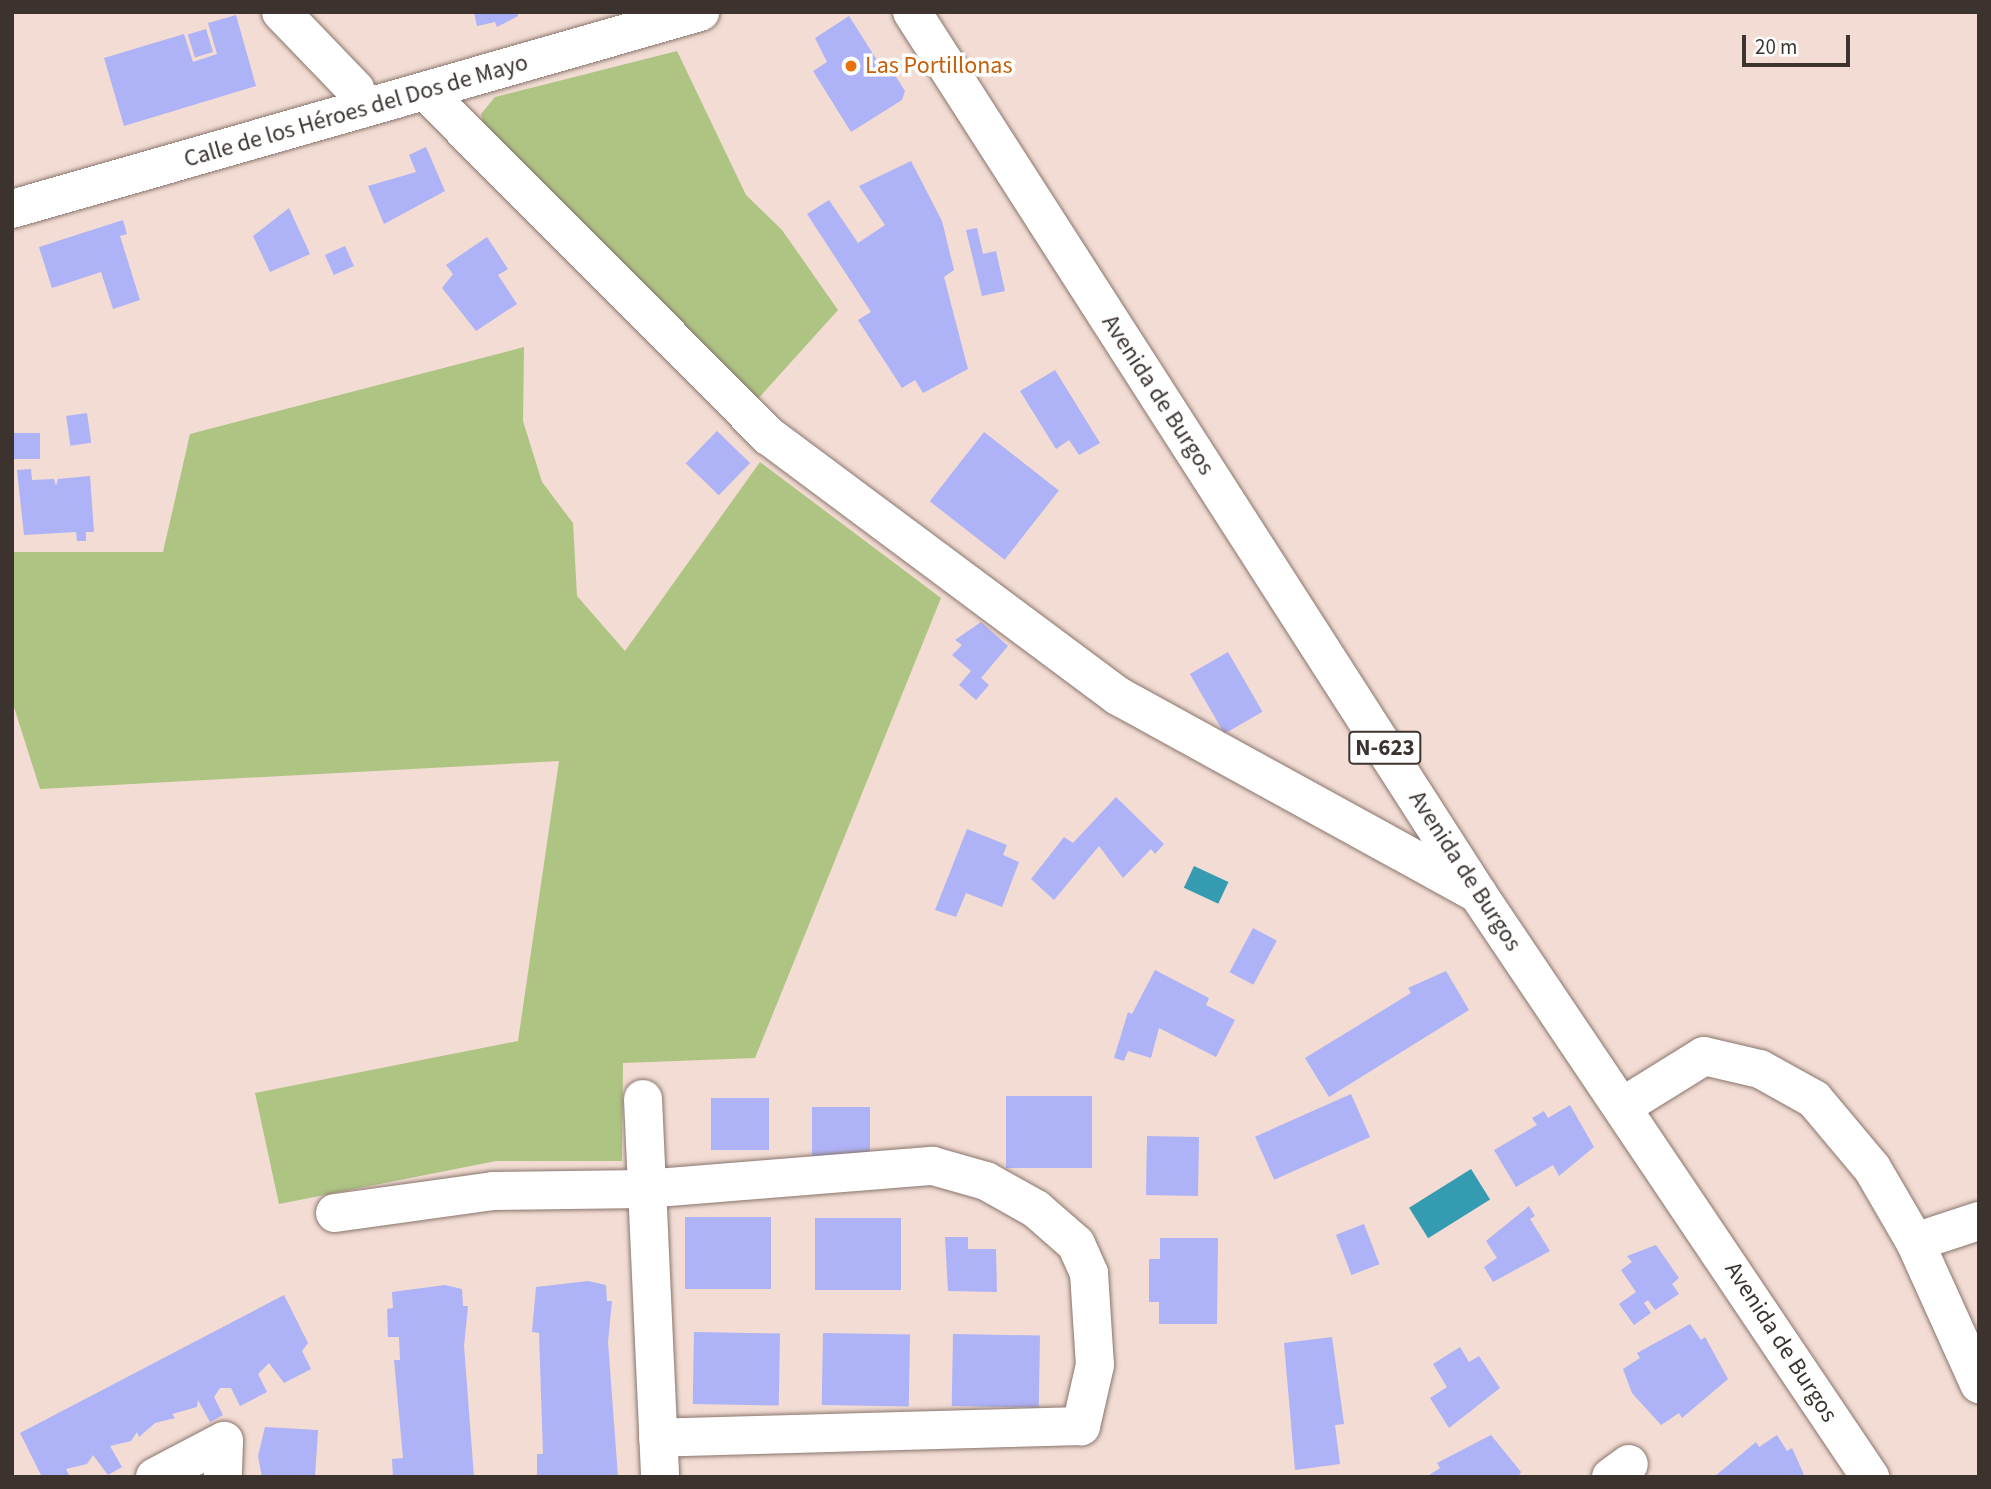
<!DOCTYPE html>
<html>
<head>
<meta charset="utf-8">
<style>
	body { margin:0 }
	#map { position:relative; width:1991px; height:1489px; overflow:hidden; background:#f2dcd3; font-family:"Source Sans 3",sans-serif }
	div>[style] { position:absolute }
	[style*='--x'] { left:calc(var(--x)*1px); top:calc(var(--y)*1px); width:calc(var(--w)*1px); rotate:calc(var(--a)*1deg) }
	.green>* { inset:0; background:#aec483 }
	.water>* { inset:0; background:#359bb1; transform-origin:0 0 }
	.building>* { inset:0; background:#aeb2f6; transform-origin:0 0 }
	.roads { filter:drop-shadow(0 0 2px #89756d) drop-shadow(0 0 2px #89756d) }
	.minor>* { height:38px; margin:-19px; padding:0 19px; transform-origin:19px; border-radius:19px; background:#fff }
	.tertiary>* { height:38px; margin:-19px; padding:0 19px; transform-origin:19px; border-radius:19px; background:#fff }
	.trunk>* { height:38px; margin:-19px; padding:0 19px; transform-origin:19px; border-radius:19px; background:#fff }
	.dots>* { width:19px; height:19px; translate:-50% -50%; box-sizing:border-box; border:4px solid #fff; border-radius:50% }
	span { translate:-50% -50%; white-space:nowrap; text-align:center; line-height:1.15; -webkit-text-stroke:7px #fff; paint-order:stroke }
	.shield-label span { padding:2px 5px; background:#fff; border:2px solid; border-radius:5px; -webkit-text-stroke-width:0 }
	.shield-label { font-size:23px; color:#3c332f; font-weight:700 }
	.food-label { font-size:24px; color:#c56008 }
	.left { translate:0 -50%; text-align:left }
	.street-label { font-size:24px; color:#3c332f }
	.frame { position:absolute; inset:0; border:14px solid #3c332f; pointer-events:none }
	.scale { position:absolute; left:1742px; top:35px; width:108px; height:32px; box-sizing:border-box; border:4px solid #3c332f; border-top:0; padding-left:9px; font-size:21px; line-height:24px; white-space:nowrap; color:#3c332f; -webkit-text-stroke:5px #fff; paint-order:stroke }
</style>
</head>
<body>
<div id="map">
	<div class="green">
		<i style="clip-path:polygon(677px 51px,746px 195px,782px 230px,838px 310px,754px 403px,484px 126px,481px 114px,495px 97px)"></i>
		<i style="clip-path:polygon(524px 347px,523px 421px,542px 482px,573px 523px,577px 596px,625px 651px,760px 462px,941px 598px,755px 1058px,623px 1063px,622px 1161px,496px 1161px,279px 1204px,255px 1093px,518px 1041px,559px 761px,40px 789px,12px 701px,12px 552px,163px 552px,190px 434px)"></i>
	</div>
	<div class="water">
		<i style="left:1194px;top:866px;width:38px;height:24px;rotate:25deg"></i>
		<i style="left:1471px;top:1169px;width:36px;height:73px;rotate:58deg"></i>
	</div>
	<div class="building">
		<i style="clip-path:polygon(474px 12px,517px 12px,518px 16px,497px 27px,495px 22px,477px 26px)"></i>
		<i style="clip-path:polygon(236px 15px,256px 86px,124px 126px,104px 58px,184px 34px,193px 62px,217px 54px,208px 23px)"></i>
		<i style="clip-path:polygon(849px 16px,887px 76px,893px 72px,905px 91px,902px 100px,851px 132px,813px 71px,827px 62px,815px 38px)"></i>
		<i style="left:206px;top:29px;width:24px;height:19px;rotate:73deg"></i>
		<i style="clip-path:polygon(426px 147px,445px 191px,384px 224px,368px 186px,416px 172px,409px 155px)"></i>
		<i style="clip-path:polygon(911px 161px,942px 221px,954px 270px,944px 277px,968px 369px,923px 393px,915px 380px,902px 388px,858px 320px,871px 312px,807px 214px,829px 200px,858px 243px,885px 225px,859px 186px)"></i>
		<i style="clip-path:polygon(289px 208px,310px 254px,270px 272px,253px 236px)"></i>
		<i style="clip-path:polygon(123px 220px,127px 234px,120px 236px,140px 300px,113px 309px,101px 272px,52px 288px,39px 247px)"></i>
		<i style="clip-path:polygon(977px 228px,983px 254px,996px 251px,1005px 291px,982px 296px,966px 230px)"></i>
		<i style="clip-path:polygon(487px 237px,508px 269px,498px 275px,517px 304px,476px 331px,442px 288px,453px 274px,446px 265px)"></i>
		<i style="left:345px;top:246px;width:22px;height:22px;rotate:66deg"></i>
		<i style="clip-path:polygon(1055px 370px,1100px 443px,1079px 455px,1069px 440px,1056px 449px,1020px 391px)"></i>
		<i style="left:87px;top:413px;width:30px;height:21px;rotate:82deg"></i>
		<i style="left:717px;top:431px;width:46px;height:45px;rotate:44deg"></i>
		<i style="left:984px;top:432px;width:95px;height:88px;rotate:38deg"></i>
		<i style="left:13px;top:433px;width:27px;height:26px"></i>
		<i style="clip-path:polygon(31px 469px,32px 480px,54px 479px,56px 486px,58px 479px,90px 476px,94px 532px,86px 532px,86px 541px,77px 541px,76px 532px,24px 535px,17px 470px)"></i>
		<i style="clip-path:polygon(981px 622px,1008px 646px,981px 678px,989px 685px,976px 700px,959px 685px,971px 671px,952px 655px,962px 645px,955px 640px)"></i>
		<i style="left:1228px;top:652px;width:69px;height:44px;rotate:60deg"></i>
		<i style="clip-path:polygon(1116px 797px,1164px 844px,1155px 854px,1151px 849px,1123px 878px,1099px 846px,1054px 900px,1031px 879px,1064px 837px,1073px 843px)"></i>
		<i style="clip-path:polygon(967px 829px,1007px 845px,1003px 855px,1019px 862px,1002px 907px,966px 893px,956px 917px,935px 910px)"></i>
		<i style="left:1253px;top:928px;width:27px;height:50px;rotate:28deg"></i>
		<i style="clip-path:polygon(1155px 970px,1209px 998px,1206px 1005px,1235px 1020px,1216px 1057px,1159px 1028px,1151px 1058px,1128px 1051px,1124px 1061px,1114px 1058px,1128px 1012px,1132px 1014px)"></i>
		<i style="clip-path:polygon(1446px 971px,1469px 1010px,1329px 1097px,1305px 1058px,1411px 993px,1408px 988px)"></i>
		<i style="left:1351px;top:1094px;width:47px;height:105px;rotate:66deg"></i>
		<i style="left:1006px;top:1096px;width:86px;height:72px"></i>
		<i style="left:711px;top:1098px;width:58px;height:52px"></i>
		<i style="clip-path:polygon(1570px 1105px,1594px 1147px,1559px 1176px,1553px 1165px,1516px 1187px,1494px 1150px,1537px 1125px,1532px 1118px,1544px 1111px,1548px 1118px)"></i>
		<i style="left:812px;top:1107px;width:58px;height:51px"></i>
		<i style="left:1147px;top:1136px;width:52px;height:59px;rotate:1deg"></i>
		<i style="clip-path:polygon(1529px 1206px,1535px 1216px,1530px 1219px,1550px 1251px,1493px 1282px,1484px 1267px,1497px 1258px,1486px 1241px)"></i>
		<i style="left:685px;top:1217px;width:86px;height:72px"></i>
		<i style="left:815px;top:1218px;width:86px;height:72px"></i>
		<i style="left:1364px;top:1224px;width:43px;height:30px;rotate:69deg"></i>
		<i style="clip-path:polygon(945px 1237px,968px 1237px,968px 1249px,996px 1249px,997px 1292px,948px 1291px)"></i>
		<i style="clip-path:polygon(1160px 1238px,1218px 1238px,1217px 1324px,1159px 1324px,1159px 1302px,1149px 1302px,1149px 1259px,1160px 1259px)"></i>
		<i style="clip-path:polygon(1656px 1245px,1679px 1278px,1672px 1284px,1679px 1294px,1655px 1310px,1648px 1300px,1644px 1303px,1651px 1313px,1634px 1325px,1619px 1304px,1636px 1292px,1621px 1270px,1632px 1262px,1627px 1256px)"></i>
		<i style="clip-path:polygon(588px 1281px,606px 1285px,607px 1301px,612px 1301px,608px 1342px,618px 1477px,537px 1477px,537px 1454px,543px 1454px,539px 1333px,532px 1332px,536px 1287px)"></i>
		<i style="clip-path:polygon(445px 1285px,462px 1289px,463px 1306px,468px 1306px,464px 1346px,474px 1477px,393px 1477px,392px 1459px,403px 1458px,394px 1360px,400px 1360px,399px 1337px,388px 1337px,387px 1309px,393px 1308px,392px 1292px)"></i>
		<i style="clip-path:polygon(284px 1295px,308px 1343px,302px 1351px,311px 1369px,284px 1383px,269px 1363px,258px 1374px,267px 1392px,240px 1406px,231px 1388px,220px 1388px,214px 1397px,223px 1415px,210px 1422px,198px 1400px,197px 1407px,172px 1414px,175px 1418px,155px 1423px,139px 1437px,137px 1432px,131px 1441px,110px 1446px,122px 1467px,108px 1475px,93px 1455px,87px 1464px,66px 1469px,70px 1477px,42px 1477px,20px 1433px)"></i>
		<i style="clip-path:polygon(1690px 1324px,1701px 1340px,1705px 1337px,1728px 1379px,1682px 1418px,1679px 1413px,1661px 1425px,1632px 1393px,1623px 1369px,1640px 1358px,1637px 1353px)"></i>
		<i style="left:694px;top:1332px;width:86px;height:72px;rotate:1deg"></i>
		<i style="left:823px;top:1333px;width:87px;height:72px;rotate:1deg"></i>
		<i style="left:953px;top:1334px;width:87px;height:72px;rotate:1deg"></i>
		<i style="clip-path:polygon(1332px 1337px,1344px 1424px,1335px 1425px,1340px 1464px,1295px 1470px,1284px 1343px)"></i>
		<i style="clip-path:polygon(1460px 1347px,1469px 1362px,1479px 1356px,1500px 1388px,1449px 1428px,1430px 1398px,1447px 1387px,1433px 1364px)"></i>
		<i style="clip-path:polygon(265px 1427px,318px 1430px,315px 1477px,262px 1477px,258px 1456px)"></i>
		<i style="clip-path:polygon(1491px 1435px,1521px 1472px,1518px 1477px,1426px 1477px,1440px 1468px,1437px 1463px)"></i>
		<i style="clip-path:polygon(1777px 1435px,1787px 1451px,1792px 1448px,1805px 1477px,1714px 1477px,1756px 1442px,1759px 1447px)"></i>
	</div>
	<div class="roads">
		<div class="minor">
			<i style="--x:281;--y:12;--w:107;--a:46.1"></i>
			<i style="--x:355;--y:89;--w:21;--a:71"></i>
			<i style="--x:426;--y:92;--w:486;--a:45.1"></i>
			<i style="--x:769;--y:436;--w:435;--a:36.7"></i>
			<i style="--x:1118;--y:696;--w:411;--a:28.8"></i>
			<i style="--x:643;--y:1099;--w:378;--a:87.4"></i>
			<i style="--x:1625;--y:1105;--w:93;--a:-31.8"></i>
			<i style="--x:1704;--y:1056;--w:57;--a:13.1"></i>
			<i style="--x:1760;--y:1069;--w:62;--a:29.1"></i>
			<i style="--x:1814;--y:1099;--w:90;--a:50"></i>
			<i style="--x:1872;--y:1168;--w:86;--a:59.8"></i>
			<i style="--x:1915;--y:1242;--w:156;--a:65.7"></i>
			<i style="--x:335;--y:1213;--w:160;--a:-7.9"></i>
			<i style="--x:493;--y:1191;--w:151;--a:-0.8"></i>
			<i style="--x:644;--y:1189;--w:290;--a:-4.6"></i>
			<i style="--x:933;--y:1166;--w:55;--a:15.8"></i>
			<i style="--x:986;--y:1181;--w:57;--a:29.2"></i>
			<i style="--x:1036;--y:1209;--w:53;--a:41.2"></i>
			<i style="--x:1076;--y:1244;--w:32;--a:66"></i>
			<i style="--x:1089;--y:1273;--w:92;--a:86.3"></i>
			<i style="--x:1095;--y:1365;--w:63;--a:102.9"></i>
			<i style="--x:1081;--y:1426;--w:423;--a:178.4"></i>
			<i style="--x:1915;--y:1242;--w:67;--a:-18.2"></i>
			<i style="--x:155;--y:1477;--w:78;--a:-27.6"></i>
			<i style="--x:224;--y:1441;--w:36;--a:92"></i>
			<i style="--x:1611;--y:1477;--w:22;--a:-36"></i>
		</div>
		<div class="tertiary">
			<i style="--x:12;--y:209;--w:716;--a:-15.98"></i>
		</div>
		<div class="trunk">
			<i style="--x:912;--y:12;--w:1048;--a:57.31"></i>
			<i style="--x:1478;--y:894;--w:703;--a:56.08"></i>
		</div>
	</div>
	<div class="dots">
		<i style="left:851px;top:66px;background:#e8710a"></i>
	</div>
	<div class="shield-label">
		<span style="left:1385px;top:748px">N-623</span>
	</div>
	<div class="food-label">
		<span class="left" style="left:865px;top:66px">Las Portillonas</span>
	</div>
	<div class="street-label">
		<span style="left:356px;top:111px;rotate:-16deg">Calle de los Héroes del Dos de Mayo</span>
		<span style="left:1158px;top:395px;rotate:57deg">Avenida de Burgos</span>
		<span style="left:1465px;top:871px;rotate:57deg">Avenida de Burgos</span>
		<span style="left:1781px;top:1342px;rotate:57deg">Avenida de Burgos</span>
	</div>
	<div class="frame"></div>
	<div class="scale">20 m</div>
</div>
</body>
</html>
